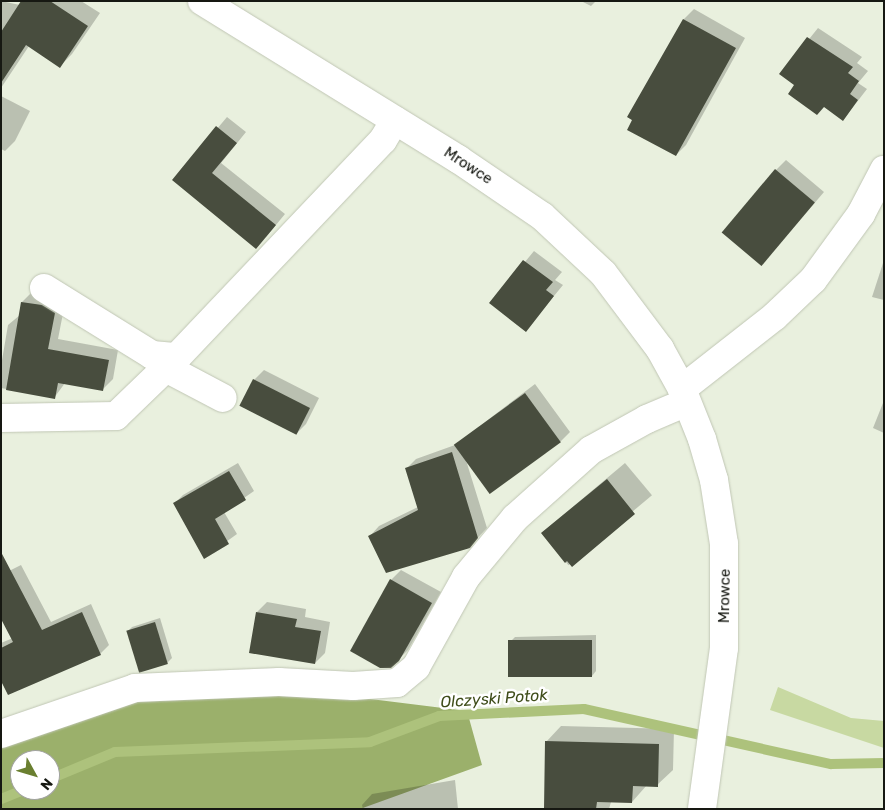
<!DOCTYPE html>
<html>
<head>
<meta charset="utf-8">
<style>
	body { margin:0 }
	#map { position:relative; width:885px; height:810px; overflow:hidden; background:#e9f0de; font-family:Rubik,sans-serif }
	div>[style] { position:absolute }
	[style*='--x'] { left:calc(var(--x)*1px); top:calc(var(--y)*1px); width:calc(var(--w)*1px); rotate:calc(var(--a)*1deg) }
	.green>* { inset:0; background:#c8d9a2 }
	.forest>* { inset:0; background:#9bb06b }
	.shadow>* { inset:0; background:#0003; transform-origin:0 0 }
	.stream>* { height:10px; margin:-5px; padding:0 5px; transform-origin:5px; border-radius:5px; background:#adc27c }
	.building>* { inset:0; background:#484d3e; transform-origin:0 0 }
	.roads { filter:drop-shadow(0 0 1px #c0c6b4) drop-shadow(0 0 1px #c0c6b4) }
	.minor>* { height:28px; margin:-14px; padding:0 14px; transform-origin:14px; border-radius:14px; background:#fff }
	span { translate:-50% -50%; white-space:nowrap; text-align:center; line-height:1.15; -webkit-text-stroke:5px #fff; paint-order:stroke }
	.street-label { font-size:15px; color:#161812 }
	.water-label { font-size:16px; color:#3e4c19; font-style:italic }
	.frame { position:absolute; inset:0; border:2px solid #161812; pointer-events:none }
	.north { position:absolute; left:10px; top:750px; width:50px; height:50px; box-sizing:border-box; background:#fff; border:1px solid #a2a3a0; border-radius:50%; rotate:129deg; font-size:14px; font-weight:700; line-height:20px; text-align:center; color:#161812 }
	.north::after { content:''; display:block; margin:auto; width:18px; height:22px; background:#6a7f30; clip-path:polygon(50% 0,100% 100%,50% 72%,0 100%) }
</style>
</head>
<body>
<div id="map">
	<div class="green">
		<i style="clip-path:polygon(778px 687px,851px 718px,884px 721px,884px 748px,770px 710px)"></i>
	</div>
	<div class="forest">
		<i style="clip-path:polygon(evenodd,135px 691px,322px 693px,467px 711px,482px 765px,360px 809px,1px 809px,1px 739px,135px 691px,20px 760px,50px 760px,50px 790px,20px 790px,20px 760px)"></i>
	</div>
	<div class="shadow">
		<i style="clip-path:polygon(1px 1px,20px 5px,22px 1px,81px 1px,100px 13px,72px 54px,60px 66px,29px 46px,1px 88px)"></i>
		<i style="clip-path:polygon(581px 1px,596px 1px,591px 6px)"></i>
		<i style="clip-path:polygon(694px 9px,745px 38px,686px 145px,676px 155px,628px 117px,684px 19px)"></i>
		<i style="clip-path:polygon(818px 28px,862px 57px,857px 63px,868px 71px,858px 83px,867px 89px,843px 120px,781px 74px)"></i>
		<i style="clip-path:polygon(1px 96px,30px 111px,15px 141px,5px 151px,1px 149px)"></i>
		<i style="clip-path:polygon(227px 117px,246px 132px,221px 163px,285px 214px,266px 237px,174px 180px)"></i>
		<i style="clip-path:polygon(786px 160px,824px 192px,771px 254px,776px 170px)"></i>
		<i style="clip-path:polygon(534px 251px,562px 272px,555px 280px,563px 285px,526px 330px,491px 303px)"></i>
		<i style="clip-path:polygon(884px 260px,884px 300px,872px 297px)"></i>
		<i style="clip-path:polygon(32px 292px,65px 303px,58px 339px,118px 350px,113px 379px,103px 389px,65px 383px,54px 398px,1px 388px,1px 366px,8px 325px,20px 315px,22px 302px)"></i>
		<i style="clip-path:polygon(264px 370px,319px 398px,306px 424px,296px 434px,241px 406px,254px 380px)"></i>
		<i style="clip-path:polygon(535px 384px,570px 432px,560px 442px,465px 457px,487px 528px,469px 547px,370px 536px,379px 526px,418px 507px,407px 468px,416px 459px,455px 445px)"></i>
		<i style="clip-path:polygon(883px 403px,884px 403px,884px 433px,873px 428px)"></i>
		<i style="clip-path:polygon(238px 463px,254px 491px,224px 512px,237px 534px,205px 557px,175px 503px,183px 495px)"></i>
		<i style="left:625px;top:463px;width:42px;height:109px;rotate:50deg"></i>
		<i style="clip-path:polygon(21px 565px,51px 622px,91px 604px,109px 645px,100px 654px,1px 678px,1px 643px,13px 638px,1px 575px)"></i>
		<i style="clip-path:polygon(401px 570px,441px 592px,408px 650px,398px 660px,391px 580px)"></i>
		<i style="clip-path:polygon(267px 602px,306px 609px,305px 617px,330px 622px,325px 653px,315px 663px,257px 612px)"></i>
		<i style="clip-path:polygon(160px 618px,172px 658px,167px 663px,127px 632px,132px 627px)"></i>
		<i style="clip-path:polygon(596px 635px,596px 671px,592px 676px,510px 642px,515px 637px)"></i>
		<i style="clip-path:polygon(561px 726px,674px 729px,673px 770px,657px 785px,647px 785px,632px 802px,611px 802px,609px 809px,545px 809px,546px 742px)"></i>
		<i style="clip-path:polygon(455px 780px,458px 809px,363px 809px,362px 805px,372px 794px)"></i>
	</div>
	<div class="stream">
		<i style="--x:50;--y:779;--w:70;--a:-22.6"></i>
		<i style="--x:115;--y:752;--w:255;--a:-2.2"></i>
		<i style="--x:370;--y:742;--w:74;--a:-20.6"></i>
		<i style="--x:439;--y:716;--w:145;--a:-2.8"></i>
		<i style="--x:584;--y:709;--w:253;--a:12.6"></i>
		<i style="--x:831;--y:764;--w:53;--a:-1.1"></i>
		<i style="--x:1;--y:799;--w:24;--a:-22"></i>
	</div>
	<div class="building">
		<i style="clip-path:polygon(21px 1px,50px 1px,88px 26px,60px 68px,26px 45px,1px 83px,1px 32px)"></i>
		<i style="clip-path:polygon(683px 19px,736px 48px,676px 156px,627px 130px,632px 120px,627px 117px)"></i>
		<i style="clip-path:polygon(807px 37px,853px 67px,848px 73px,859px 81px,850px 94px,858px 100px,843px 121px,824px 107px,817px 115px,788px 94px,794px 85px,779px 74px)"></i>
		<i style="clip-path:polygon(216px 126px,237px 143px,212px 173px,276px 225px,256px 249px,172px 180px)"></i>
		<i style="left:775px;top:169px;width:52px;height:83px;rotate:40deg"></i>
		<i style="clip-path:polygon(523px 260px,553px 282px,546px 290px,554px 296px,526px 332px,489px 303px)"></i>
		<i style="clip-path:polygon(21px 302px,42px 305px,55px 313px,48px 349px,109px 360px,103px 391px,58px 383px,55px 399px,6px 390px)"></i>
		<i style="left:253px;top:379px;width:64px;height:30px;rotate:27deg"></i>
		<i style="left:525px;top:393px;width:61px;height:88px;rotate:54deg"></i>
		<i style="clip-path:polygon(452px 452px,478px 538px,470px 548px,386px 573px,368px 536px,418px 510px,405px 468px)"></i>
		<i style="clip-path:polygon(229px 471px,246px 500px,215px 519px,229px 544px,204px 559px,173px 503px)"></i>
		<i style="clip-path:polygon(607px 479px,635px 514px,572px 567px,567px 561px,565px 563px,541px 533px)"></i>
		<i style="clip-path:polygon(1px 552px,42px 630px,82px 612px,101px 655px,8px 695px,1px 681px,1px 648px,13px 642px,1px 619px)"></i>
		<i style="clip-path:polygon(390px 579px,432px 603px,399px 661px,391px 668px,380px 668px,350px 651px)"></i>
		<i style="clip-path:polygon(256px 612px,297px 619px,295px 627px,321px 631px,315px 664px,249px 653px)"></i>
		<i style="left:155px;top:622px;width:44px;height:30px;rotate:73deg"></i>
		<i style="left:592px;top:640px;width:37px;height:84px;rotate:90deg"></i>
		<i style="clip-path:polygon(545px 741px,659px 744px,658px 787px,633px 786px,632px 803px,597px 802px,596px 809px,544px 809px)"></i>
	</div>
	<div class="roads">
		<div class="minor">
			<i style="--x:202;--y:1;--w:301;--a:31.7"></i>
			<i style="--x:458;--y:159;--w:102;--a:34.2"></i>
			<i style="--x:542;--y:216;--w:83;--a:43.1"></i>
			<i style="--x:603;--y:273;--w:95;--a:53.1"></i>
			<i style="--x:660;--y:349;--w:46;--a:61.2"></i>
			<i style="--x:682;--y:389;--w:54;--a:68.2"></i>
			<i style="--x:702;--y:439;--w:43;--a:73.7"></i>
			<i style="--x:714;--y:480;--w:65;--a:81.1"></i>
			<i style="--x:724;--y:544;--w:104;--a:90"></i>
			<i style="--x:724;--y:648;--w:162;--a:97.8"></i>
			<i style="--x:44;--y:288;--w:127;--a:31.8"></i>
			<i style="--x:152;--y:355;--w:25;--a:5"></i>
			<i style="--x:177;--y:357;--w:299;--a:-46.5"></i>
			<i style="--x:383;--y:140;--w:23;--a:-59"></i>
			<i style="--x:166;--y:368;--w:64;--a:27.8"></i>
			<i style="--x:682;--y:389;--w:118;--a:-38.1"></i>
			<i style="--x:775;--y:316;--w:52;--a:-43.5"></i>
			<i style="--x:813;--y:280;--w:82;--a:-54"></i>
			<i style="--x:861;--y:214;--w:50;--a:-62.4"></i>
			<i style="--x:2;--y:418;--w:114;--a:-1"></i>
			<i style="--x:116;--y:416;--w:85;--a:-44"></i>
			<i style="--x:1;--y:734;--w:142;--a:-18.9"></i>
			<i style="--x:135;--y:688;--w:144;--a:-2.4"></i>
			<i style="--x:279;--y:682;--w:74;--a:3.1"></i>
			<i style="--x:353;--y:686;--w:44;--a:-3.9"></i>
			<i style="--x:397;--y:683;--w:25;--a:-40"></i>
			<i style="--x:416;--y:667;--w:103;--a:-60.9"></i>
			<i style="--x:466;--y:577;--w:77;--a:-50.3"></i>
			<i style="--x:515;--y:518;--w:102;--a:-41.8"></i>
			<i style="--x:591;--y:450;--w:64;--a:-29"></i>
			<i style="--x:647;--y:419;--w:43;--a:-23"></i>
		</div>
	</div>
	<div class="street-label">
		<span style="left:468px;top:166px;rotate:33deg">Mrowce</span>
		<span style="left:725px;top:596px;rotate:-89deg">Mrowce</span>
	</div>
	<div class="water-label">
		<span style="left:494px;top:699px;rotate:-4deg">Olczyski Potok</span>
	</div>
	<div class="frame"></div>
	<div class="north">N</div>
</div>
</body>
</html>
